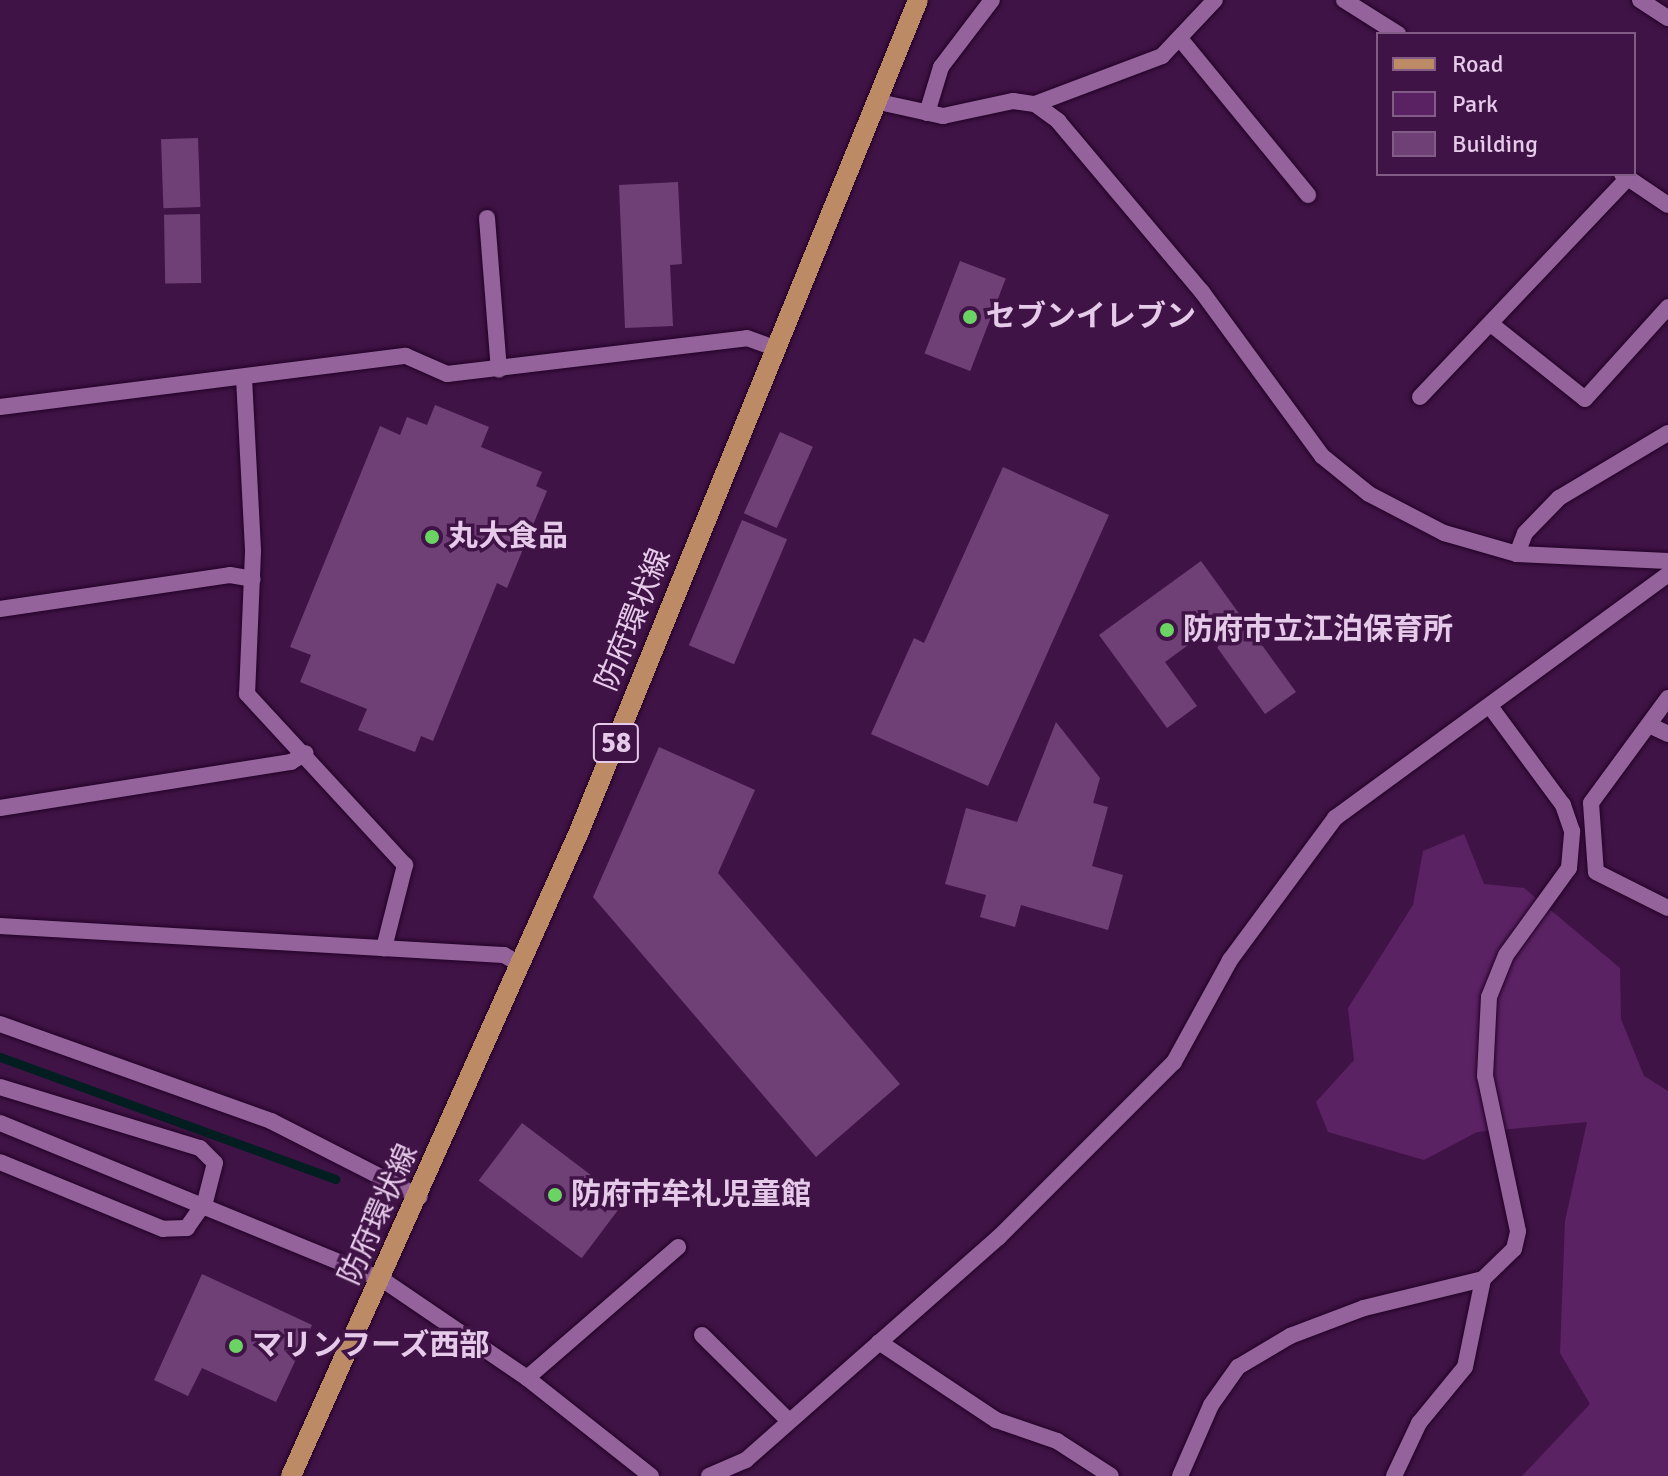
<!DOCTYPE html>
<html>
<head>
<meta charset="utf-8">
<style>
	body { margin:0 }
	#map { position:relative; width:1668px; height:1476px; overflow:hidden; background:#401346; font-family:Signika,"Noto Sans JP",sans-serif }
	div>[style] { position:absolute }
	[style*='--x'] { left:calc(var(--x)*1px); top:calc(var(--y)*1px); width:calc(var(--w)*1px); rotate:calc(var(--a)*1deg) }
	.green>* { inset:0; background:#5b2263 }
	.stream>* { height:9px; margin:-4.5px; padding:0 4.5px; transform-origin:4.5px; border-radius:4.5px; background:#031e20 }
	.building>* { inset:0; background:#6f4076; transform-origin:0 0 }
	.roads { filter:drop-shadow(0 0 2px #220227) drop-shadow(0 0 2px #220227) }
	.minor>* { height:16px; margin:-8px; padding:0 8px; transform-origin:8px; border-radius:8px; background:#94639b }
	.tertiary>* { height:16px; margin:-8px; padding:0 8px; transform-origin:8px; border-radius:8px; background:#94639b }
	.primary>* { height:20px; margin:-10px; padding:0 10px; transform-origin:10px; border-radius:10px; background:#bc8b66 }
	.dots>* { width:22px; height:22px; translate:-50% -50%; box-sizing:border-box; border:4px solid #401346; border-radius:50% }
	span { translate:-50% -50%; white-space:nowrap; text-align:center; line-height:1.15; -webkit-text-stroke:7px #401346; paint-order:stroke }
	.shield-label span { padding:2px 6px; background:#401346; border:2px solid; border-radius:6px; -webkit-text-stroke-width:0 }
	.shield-label { font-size:28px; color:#e5cae9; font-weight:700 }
	.poi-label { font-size:30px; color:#e5cae9; font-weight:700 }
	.left { translate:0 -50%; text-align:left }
	.street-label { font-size:30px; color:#e5cae9 }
	.legend { position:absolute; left:1376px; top:32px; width:260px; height:144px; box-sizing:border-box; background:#401346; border:2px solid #825c87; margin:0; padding:10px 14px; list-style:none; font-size:24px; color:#e5cae9 }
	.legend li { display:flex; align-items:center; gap:16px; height:40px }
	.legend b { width:40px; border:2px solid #825c87 }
</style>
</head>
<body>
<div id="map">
	<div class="green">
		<i style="clip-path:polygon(1464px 834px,1484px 884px,1524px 888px,1620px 968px,1621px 1019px,1644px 1076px,1668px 1091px,1668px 1476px,1522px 1476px,1590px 1404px,1560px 1353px,1565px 1221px,1587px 1122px,1477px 1132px,1424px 1160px,1328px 1132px,1316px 1102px,1354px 1060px,1348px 1008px,1413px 905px,1423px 851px)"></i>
	</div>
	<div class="stream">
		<i style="--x:0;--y:1057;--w:357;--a:20"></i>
	</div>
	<div class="building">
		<i style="left:198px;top:138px;width:69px;height:37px;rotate:88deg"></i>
		<i style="clip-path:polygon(678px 182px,682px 264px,670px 265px,673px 326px,625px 328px,619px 185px)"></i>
		<i style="left:200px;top:214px;width:69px;height:36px;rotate:89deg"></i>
		<i style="left:960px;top:261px;width:49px;height:99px;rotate:21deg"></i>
		<i style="clip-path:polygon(435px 405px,489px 427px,481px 447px,542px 472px,536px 486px,547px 491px,507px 588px,497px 583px,433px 741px,421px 736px,415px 752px,358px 730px,367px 709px,300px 682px,311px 655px,290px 647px,380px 426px,400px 435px,407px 417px,427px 425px)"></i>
		<i style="left:780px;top:432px;width:36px;height:89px;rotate:24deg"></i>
		<i style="clip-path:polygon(1003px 467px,1109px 515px,988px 786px,871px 734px,914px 638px,924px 643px)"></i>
		<i style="left:742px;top:520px;width:49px;height:136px;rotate:23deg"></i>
		<i style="clip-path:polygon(1201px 561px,1296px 692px,1265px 714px,1206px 632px,1165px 662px,1197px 706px,1167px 728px,1099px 635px)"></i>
		<i style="clip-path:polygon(1056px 722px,1100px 778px,1093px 803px,1108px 807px,1092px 866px,1123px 875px,1108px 930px,1021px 905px,1015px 927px,980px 917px,986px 895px,945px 884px,966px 808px,1017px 822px)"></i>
		<i style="clip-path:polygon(659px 747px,755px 790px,718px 873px,900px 1084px,816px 1157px,593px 897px)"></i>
		<i style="left:522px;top:1123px;width:129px;height:72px;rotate:37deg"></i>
		<i style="clip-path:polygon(202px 1274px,312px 1325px,276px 1402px,202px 1368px,188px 1396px,154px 1380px)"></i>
	</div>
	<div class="roads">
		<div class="minor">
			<i style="--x:1344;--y:0;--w:64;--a:32.2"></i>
			<i style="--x:1640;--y:0;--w:33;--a:33"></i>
			<i style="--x:1182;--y:41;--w:199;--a:50.7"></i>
			<i style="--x:879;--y:102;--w:66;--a:12.3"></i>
			<i style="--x:943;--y:116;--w:72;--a:-12.1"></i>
			<i style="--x:1013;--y:101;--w:22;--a:8"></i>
			<i style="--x:1035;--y:104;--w:29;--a:36"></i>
			<i style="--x:1058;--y:121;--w:224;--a:49.9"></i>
			<i style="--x:1202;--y:292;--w:203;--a:53.8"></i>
			<i style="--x:1322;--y:456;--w:60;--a:39"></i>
			<i style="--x:1369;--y:494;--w:85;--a:27.5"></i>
			<i style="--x:1444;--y:533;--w:76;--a:16"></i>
			<i style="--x:1517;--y:554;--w:151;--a:2.7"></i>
			<i style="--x:1035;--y:104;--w:136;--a:-20.7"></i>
			<i style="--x:1162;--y:56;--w:77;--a:-46.6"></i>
			<i style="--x:927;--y:113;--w:48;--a:-73.1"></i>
			<i style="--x:941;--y:67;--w:84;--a:-52.7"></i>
			<i style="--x:1622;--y:174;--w:55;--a:34"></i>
			<i style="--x:487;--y:218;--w:152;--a:85.5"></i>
			<i style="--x:1491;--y:324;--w:120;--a:38.6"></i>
			<i style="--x:1585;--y:399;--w:124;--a:-47.9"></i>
			<i style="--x:244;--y:378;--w:174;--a:87"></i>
			<i style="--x:253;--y:552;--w:142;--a:92.4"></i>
			<i style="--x:247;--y:694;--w:233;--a:47.3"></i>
			<i style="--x:405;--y:865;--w:86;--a:104.2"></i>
			<i style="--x:1420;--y:397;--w:302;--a:-46.5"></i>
			<i style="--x:0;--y:407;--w:409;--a:-7.2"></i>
			<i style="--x:406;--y:356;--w:45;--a:23.7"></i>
			<i style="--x:447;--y:374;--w:302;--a:-6.8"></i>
			<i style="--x:747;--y:338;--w:33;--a:20"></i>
			<i style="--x:1517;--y:554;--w:22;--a:-69"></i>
			<i style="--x:1525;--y:533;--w:49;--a:-45.8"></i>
			<i style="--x:1559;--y:498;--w:127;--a:-30.8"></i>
			<i style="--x:0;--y:609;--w:232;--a:-8.4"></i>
			<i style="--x:230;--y:575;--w:23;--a:10"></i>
			<i style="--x:1668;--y:698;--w:130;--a:126.3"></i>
			<i style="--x:1591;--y:803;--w:69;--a:85.9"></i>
			<i style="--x:1596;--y:872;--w:80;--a:26.6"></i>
			<i style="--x:1649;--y:725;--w:21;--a:25"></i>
			<i style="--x:0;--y:808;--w:295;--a:-9"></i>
			<i style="--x:291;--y:762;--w:17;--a:-31"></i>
			<i style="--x:0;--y:926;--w:505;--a:3.29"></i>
			<i style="--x:504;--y:955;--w:20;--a:30"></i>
			<i style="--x:0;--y:1024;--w:288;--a:19.7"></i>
			<i style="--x:271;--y:1121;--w:167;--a:27"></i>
			<i style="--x:0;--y:1087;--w:209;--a:17"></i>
			<i style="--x:200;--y:1148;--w:21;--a:45"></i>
			<i style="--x:215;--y:1163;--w:40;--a:104.4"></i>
			<i style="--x:205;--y:1202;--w:32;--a:125"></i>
			<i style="--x:187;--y:1228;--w:24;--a:178"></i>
			<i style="--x:163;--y:1229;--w:176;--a:-157.7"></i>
			<i style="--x:383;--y:1280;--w:174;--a:34.2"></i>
			<i style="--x:527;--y:1378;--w:158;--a:38.3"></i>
			<i style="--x:702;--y:1335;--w:121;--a:44.7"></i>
			<i style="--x:879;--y:1342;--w:141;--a:33.7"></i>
			<i style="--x:996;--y:1420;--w:65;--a:19"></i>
			<i style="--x:1057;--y:1441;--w:64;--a:32.9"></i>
			<i style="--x:527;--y:1378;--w:200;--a:-40.9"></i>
			<i style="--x:709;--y:1476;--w:40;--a:-23.4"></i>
			<i style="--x:746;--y:1460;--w:337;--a:-41.4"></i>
			<i style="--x:999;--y:1237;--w:247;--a:-45"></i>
			<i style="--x:1174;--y:1062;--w:116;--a:-61.2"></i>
			<i style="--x:1230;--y:960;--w:177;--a:-53.5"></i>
			<i style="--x:1335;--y:818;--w:413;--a:-36.2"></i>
			<i style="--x:1180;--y:1476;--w:77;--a:-66.4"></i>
			<i style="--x:1211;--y:1405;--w:47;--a:-54.6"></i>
			<i style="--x:1238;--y:1367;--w:61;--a:-30.8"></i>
			<i style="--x:1290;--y:1336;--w:79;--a:-20.7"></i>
			<i style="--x:1364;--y:1308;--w:122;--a:-13.7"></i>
			<i style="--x:1394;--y:1476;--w:59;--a:-64.7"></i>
			<i style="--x:1419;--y:1423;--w:72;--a:-50.6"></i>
			<i style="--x:1465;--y:1367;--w:90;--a:-78.4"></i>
			<i style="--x:1483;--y:1279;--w:43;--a:-44.1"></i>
			<i style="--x:1514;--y:1249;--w:18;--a:-77"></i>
			<i style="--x:1518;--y:1231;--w:158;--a:-102"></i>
			<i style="--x:1485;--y:1076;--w:79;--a:-87.1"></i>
			<i style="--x:1489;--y:997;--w:45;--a:-68"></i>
			<i style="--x:1506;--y:955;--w:107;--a:-54.1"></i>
			<i style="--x:1569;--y:868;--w:37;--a:-85"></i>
			<i style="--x:1572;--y:831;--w:28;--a:-109"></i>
			<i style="--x:1563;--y:805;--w:119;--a:-126.5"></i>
		</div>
		<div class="tertiary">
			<i style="--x:0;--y:1123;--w:414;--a:22.3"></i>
		</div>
		<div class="primary">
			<i style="--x:291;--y:1476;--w:705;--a:-65.91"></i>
			<i style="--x:579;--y:832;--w:898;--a:-67.83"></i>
		</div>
	</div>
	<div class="dots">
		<i style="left:970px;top:317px;background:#6ad363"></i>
		<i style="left:432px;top:537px;background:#6ad363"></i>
		<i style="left:1167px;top:630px;background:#6ad363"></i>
		<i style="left:555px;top:1195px;background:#6ad363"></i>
		<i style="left:236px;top:1346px;background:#6ad363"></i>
	</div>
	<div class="shield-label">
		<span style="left:616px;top:743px">58</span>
	</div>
	<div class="poi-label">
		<span class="left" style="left:986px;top:317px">セブンイレブン</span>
		<span class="left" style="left:448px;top:537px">丸大食品</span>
		<span class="left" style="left:1183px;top:630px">防府市立江泊保育所</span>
		<span class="left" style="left:571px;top:1195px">防府市牟礼児童館</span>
		<span class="left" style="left:252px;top:1346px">マリンフーズ西部</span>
	</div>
	<div class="street-label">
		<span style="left:634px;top:620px;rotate:-68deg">防府環状線</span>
		<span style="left:379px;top:1215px;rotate:-66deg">防府環状線</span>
	</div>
	<ul class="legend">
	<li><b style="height:10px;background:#bc8b66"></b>Road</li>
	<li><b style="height:22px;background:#5b2263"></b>Park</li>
	<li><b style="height:22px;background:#6f4076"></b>Building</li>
	</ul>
</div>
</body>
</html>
